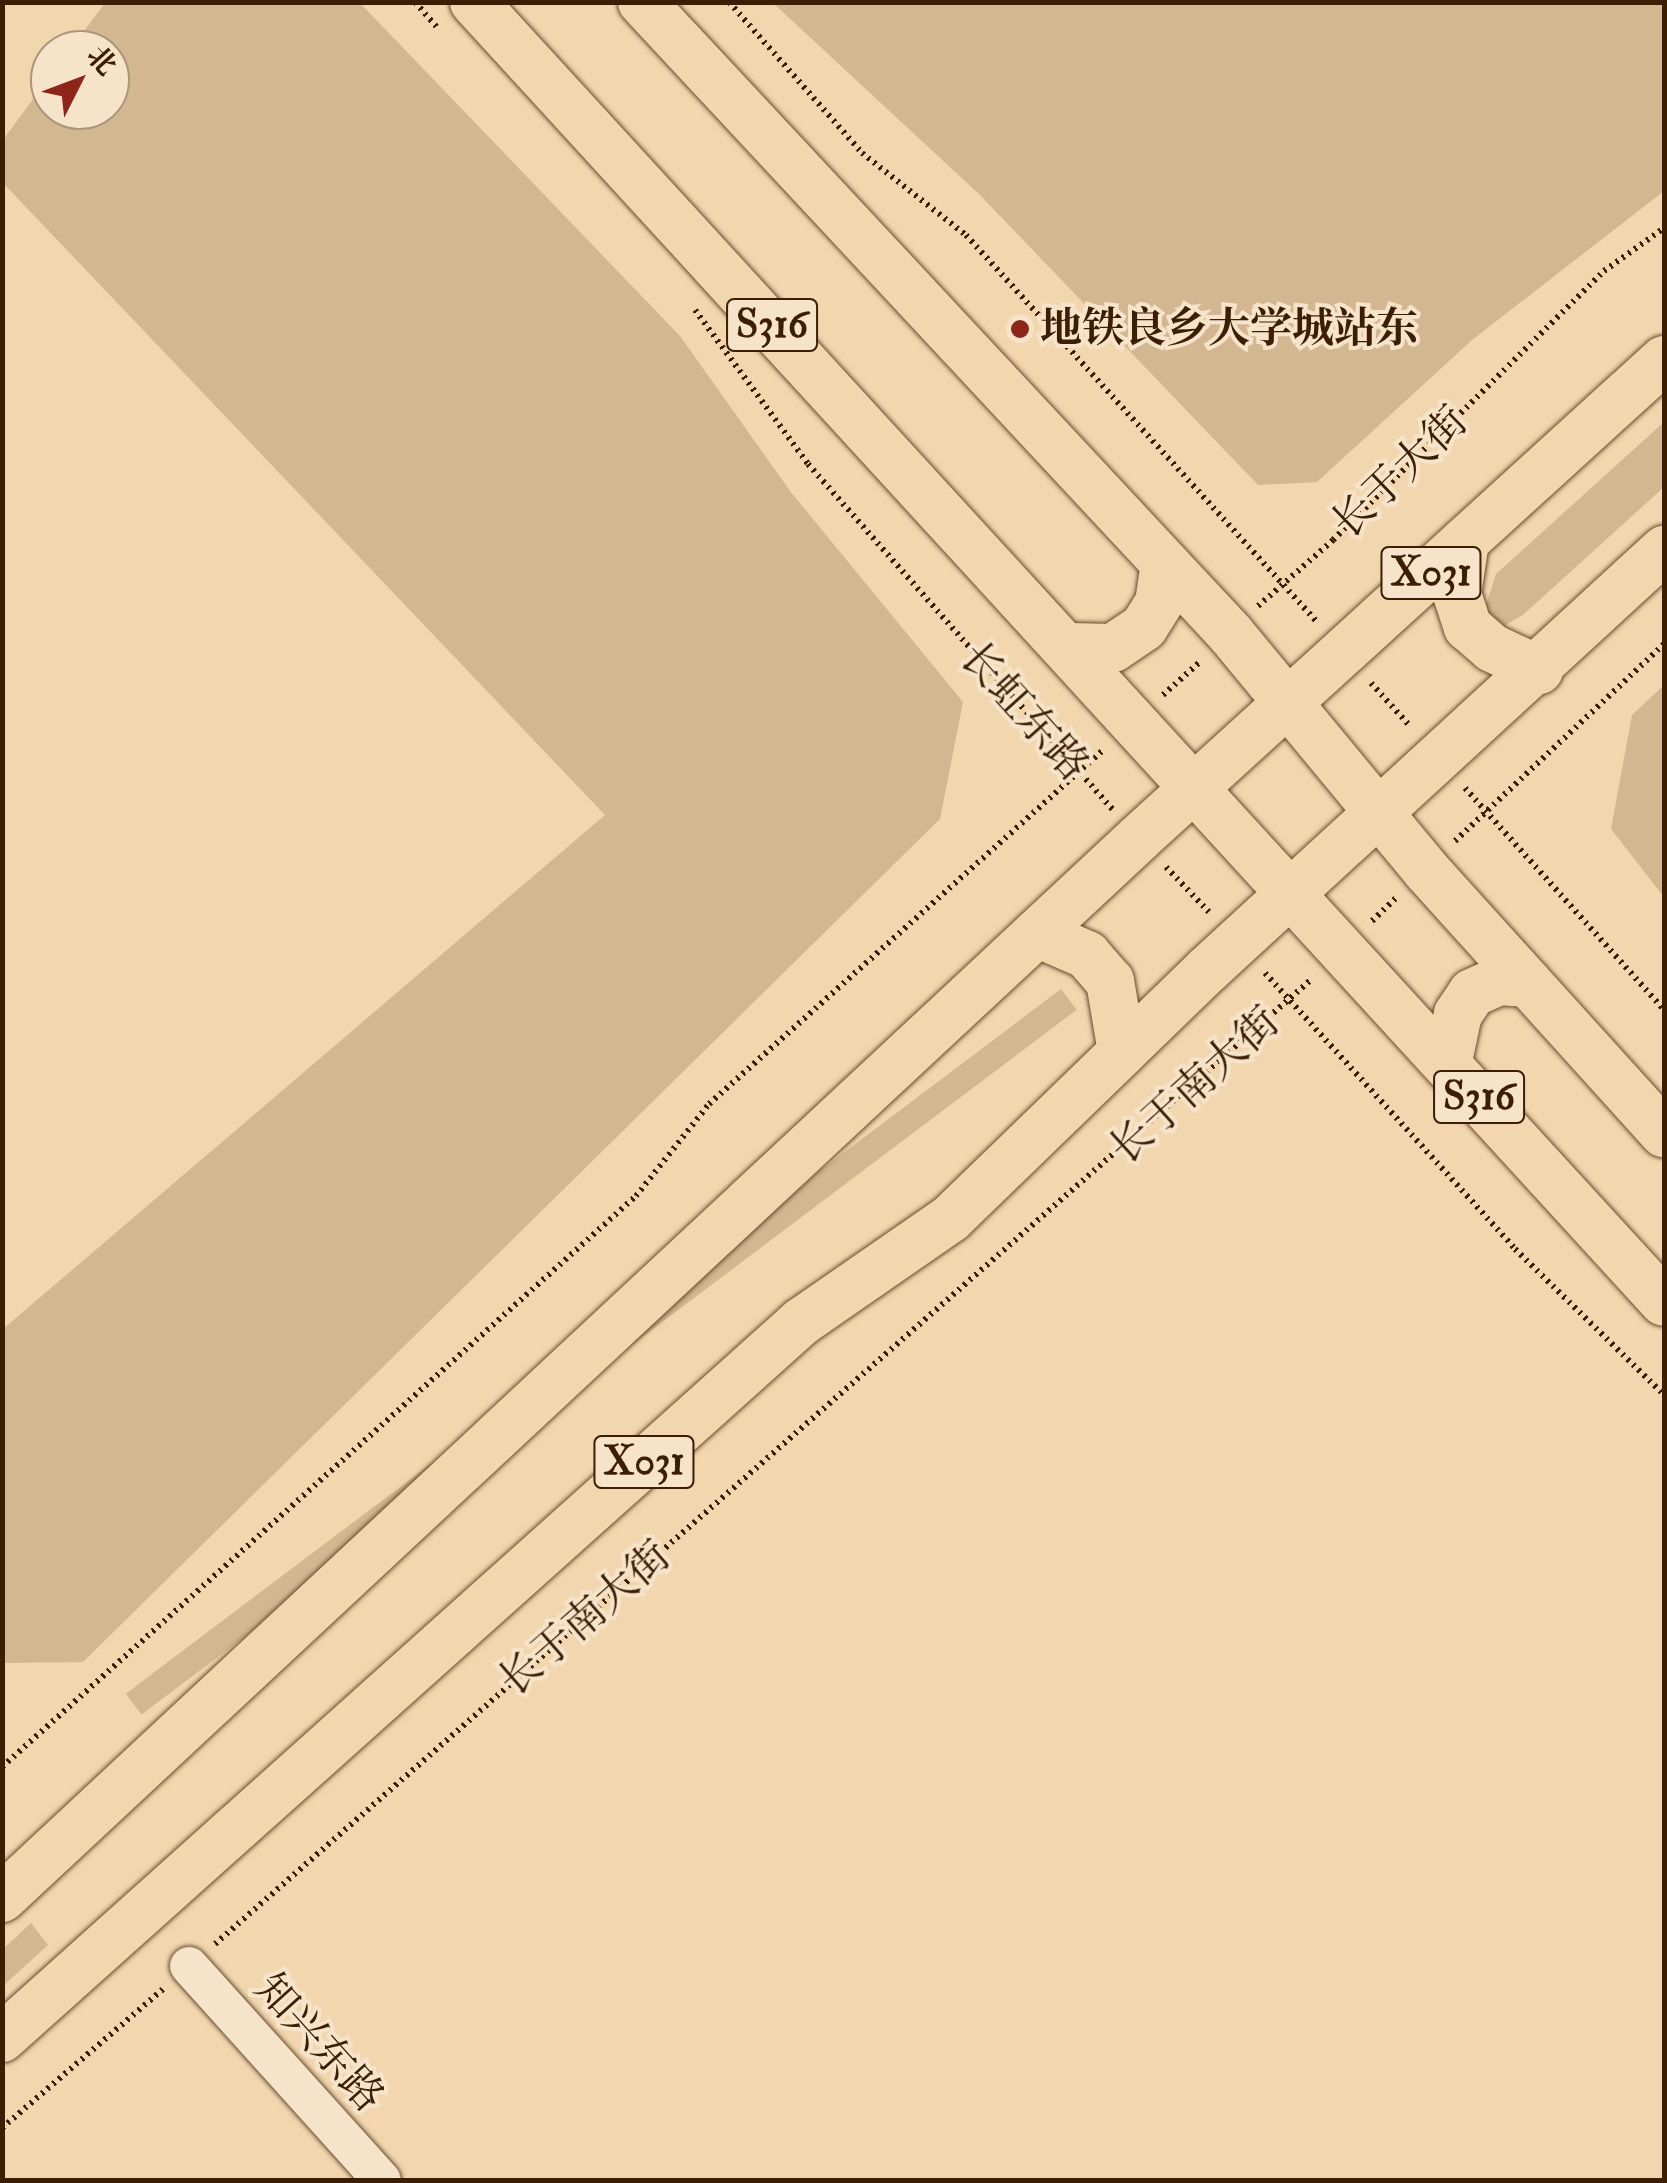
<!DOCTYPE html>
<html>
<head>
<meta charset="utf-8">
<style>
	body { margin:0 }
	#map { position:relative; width:1667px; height:2183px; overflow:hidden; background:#f1d6ae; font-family:"IM FELL Double Pica","Noto Serif SC",serif }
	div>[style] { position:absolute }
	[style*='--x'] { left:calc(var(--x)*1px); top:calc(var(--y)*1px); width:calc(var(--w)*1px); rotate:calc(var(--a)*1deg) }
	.green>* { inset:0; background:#d2b791; transform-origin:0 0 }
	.path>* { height:6px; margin-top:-3px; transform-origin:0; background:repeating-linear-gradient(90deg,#3c1e04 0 2.5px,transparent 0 7.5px) }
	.roads { filter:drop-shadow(0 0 2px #694c2e) drop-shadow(0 0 2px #694c2e) }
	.minor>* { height:38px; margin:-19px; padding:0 19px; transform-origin:19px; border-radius:19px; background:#f6e4ca }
	.major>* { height:48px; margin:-24px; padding:0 24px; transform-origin:24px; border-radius:24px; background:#f1d6ae }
	.dots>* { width:28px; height:28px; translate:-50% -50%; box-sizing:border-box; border:5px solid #f6e4ca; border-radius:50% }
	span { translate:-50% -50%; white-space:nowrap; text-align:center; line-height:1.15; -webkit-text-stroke:8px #f6e4ca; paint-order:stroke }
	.shield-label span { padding:2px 8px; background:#f6e4ca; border:2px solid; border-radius:8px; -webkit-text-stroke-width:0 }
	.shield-label { font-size:40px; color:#3c1e04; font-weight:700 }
	.poi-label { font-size:42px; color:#3c1e04; font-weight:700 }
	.left { translate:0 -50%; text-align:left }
	.street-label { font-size:42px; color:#3c1e04 }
	.frame { position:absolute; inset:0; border:5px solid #3c1e04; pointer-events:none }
	.north { position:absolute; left:30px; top:30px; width:100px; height:100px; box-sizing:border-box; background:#f6e4ca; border:2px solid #ac957b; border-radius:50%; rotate:48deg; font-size:28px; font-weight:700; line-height:40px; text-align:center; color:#3c1e04 }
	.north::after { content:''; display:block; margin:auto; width:35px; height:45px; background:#8f2418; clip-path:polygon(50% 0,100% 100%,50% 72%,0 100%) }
</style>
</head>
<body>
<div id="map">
	<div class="green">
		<i style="clip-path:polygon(105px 3px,360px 3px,680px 336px,790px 491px,963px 702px,940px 819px,83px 1662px,3px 1663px,3px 1329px,605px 815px,3px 183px,3px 140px,50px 76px,50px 110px,110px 110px,110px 50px,70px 50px)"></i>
		<i style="clip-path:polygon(773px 3px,1664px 3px,1664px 191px,1472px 340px,1317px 482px,1258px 485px,980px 195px)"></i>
		<i style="clip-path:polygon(1664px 422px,1664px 487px,1523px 615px,1500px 628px,1485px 608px,1496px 574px)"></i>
		<i style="clip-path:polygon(1664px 685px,1664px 897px,1611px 829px,1632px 715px)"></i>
		<i style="left:1061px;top:989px;width:26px;height:1171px;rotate:53deg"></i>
		<i style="clip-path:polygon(31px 1923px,48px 1945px,3px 1986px,3px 1949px)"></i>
	</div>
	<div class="path">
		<i style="--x:415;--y:2;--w:33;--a:49"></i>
		<i style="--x:729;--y:2;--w:201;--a:48.6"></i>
		<i style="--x:862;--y:153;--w:132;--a:38.3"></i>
		<i style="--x:966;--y:235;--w:522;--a:47.79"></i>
		<i style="--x:695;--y:310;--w:191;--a:53.7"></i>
		<i style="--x:808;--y:464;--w:461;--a:48.6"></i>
		<i style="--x:1258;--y:606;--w:100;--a:-41.3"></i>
		<i style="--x:1333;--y:540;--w:382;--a:-44.8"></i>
		<i style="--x:1604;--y:271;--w:74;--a:-35.6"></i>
		<i style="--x:1371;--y:683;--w:58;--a:47.8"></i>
		<i style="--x:1163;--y:695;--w:52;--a:-41.9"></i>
		<i style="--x:1465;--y:788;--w:298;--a:48.1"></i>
		<i style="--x:1455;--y:841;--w:287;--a:-43.3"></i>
		<i style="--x:1166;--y:867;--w:62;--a:46.3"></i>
		<i style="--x:1372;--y:921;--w:33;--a:-44"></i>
		<i style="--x:1265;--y:973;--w:372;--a:47.8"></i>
		<i style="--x:1515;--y:1249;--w:209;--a:44.4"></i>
		<i style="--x:2;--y:1767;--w:853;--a:-42.01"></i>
		<i style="--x:636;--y:1196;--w:117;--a:-51.6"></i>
		<i style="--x:709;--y:1104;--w:528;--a:-41.93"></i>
		<i style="--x:215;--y:1944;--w:1462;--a:-41.34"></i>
		<i style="--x:2;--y:2128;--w:214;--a:-40.8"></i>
	</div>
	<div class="roads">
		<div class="minor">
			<i style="--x:189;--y:1966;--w:288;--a:48"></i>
		</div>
		<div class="major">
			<i style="--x:474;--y:2;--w:1762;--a:47.53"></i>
			<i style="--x:642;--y:2;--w:862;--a:47.02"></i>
			<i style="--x:1230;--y:633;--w:308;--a:50.4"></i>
			<i style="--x:1426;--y:870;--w:355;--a:47.9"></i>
			<i style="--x:1465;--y:541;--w:54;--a:98.6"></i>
			<i style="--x:1457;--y:594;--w:35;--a:72"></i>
			<i style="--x:1468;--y:627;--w:32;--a:41"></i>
			<i style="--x:1492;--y:648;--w:52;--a:25.1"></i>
			<i style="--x:1070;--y:647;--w:43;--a:1.3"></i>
			<i style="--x:1113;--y:648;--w:37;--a:-34"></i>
			<i style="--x:1144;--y:627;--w:28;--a:-58"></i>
			<i style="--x:1159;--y:603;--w:40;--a:-81.5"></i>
			<i style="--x:1037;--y:933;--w:55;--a:23.7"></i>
			<i style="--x:1087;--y:955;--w:35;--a:49"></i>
			<i style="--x:1110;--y:981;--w:72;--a:80.4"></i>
			<i style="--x:1448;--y:1061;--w:48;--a:-78"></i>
			<i style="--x:1458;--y:1014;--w:25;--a:-56"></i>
			<i style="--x:1472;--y:993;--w:30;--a:-24"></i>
			<i style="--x:1499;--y:981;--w:29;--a:4"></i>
			<i style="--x:2;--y:1898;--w:1554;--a:-42.99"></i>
			<i style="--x:1139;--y:838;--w:710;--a:-42.32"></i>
			<i style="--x:2;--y:2038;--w:1073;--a:-41.86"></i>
			<i style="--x:801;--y:1322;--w:181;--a:-34.7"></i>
			<i style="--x:950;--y:1219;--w:358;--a:-44.1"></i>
			<i style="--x:1207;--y:970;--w:621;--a:-42.58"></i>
		</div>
	</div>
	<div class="dots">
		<i style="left:1020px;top:329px;background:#8f2418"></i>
	</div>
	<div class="shield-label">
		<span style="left:772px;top:325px">S316</span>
		<span style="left:1431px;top:573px">X031</span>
		<span style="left:1479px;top:1097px">S316</span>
		<span style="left:644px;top:1462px">X031</span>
	</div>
	<div class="poi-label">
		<span class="left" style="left:1040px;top:329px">地铁良乡大学城站东</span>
	</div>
	<div class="street-label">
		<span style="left:1400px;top:473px;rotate:-44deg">长于大街</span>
		<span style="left:1024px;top:712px;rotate:48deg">长虹东路</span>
		<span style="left:1195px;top:1086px;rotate:-42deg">长于南大街</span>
		<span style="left:585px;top:1619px;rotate:-41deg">长于南大街</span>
		<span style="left:319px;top:2043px;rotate:48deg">知兴东路</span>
	</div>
	<div class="frame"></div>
	<div class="north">北</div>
</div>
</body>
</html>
